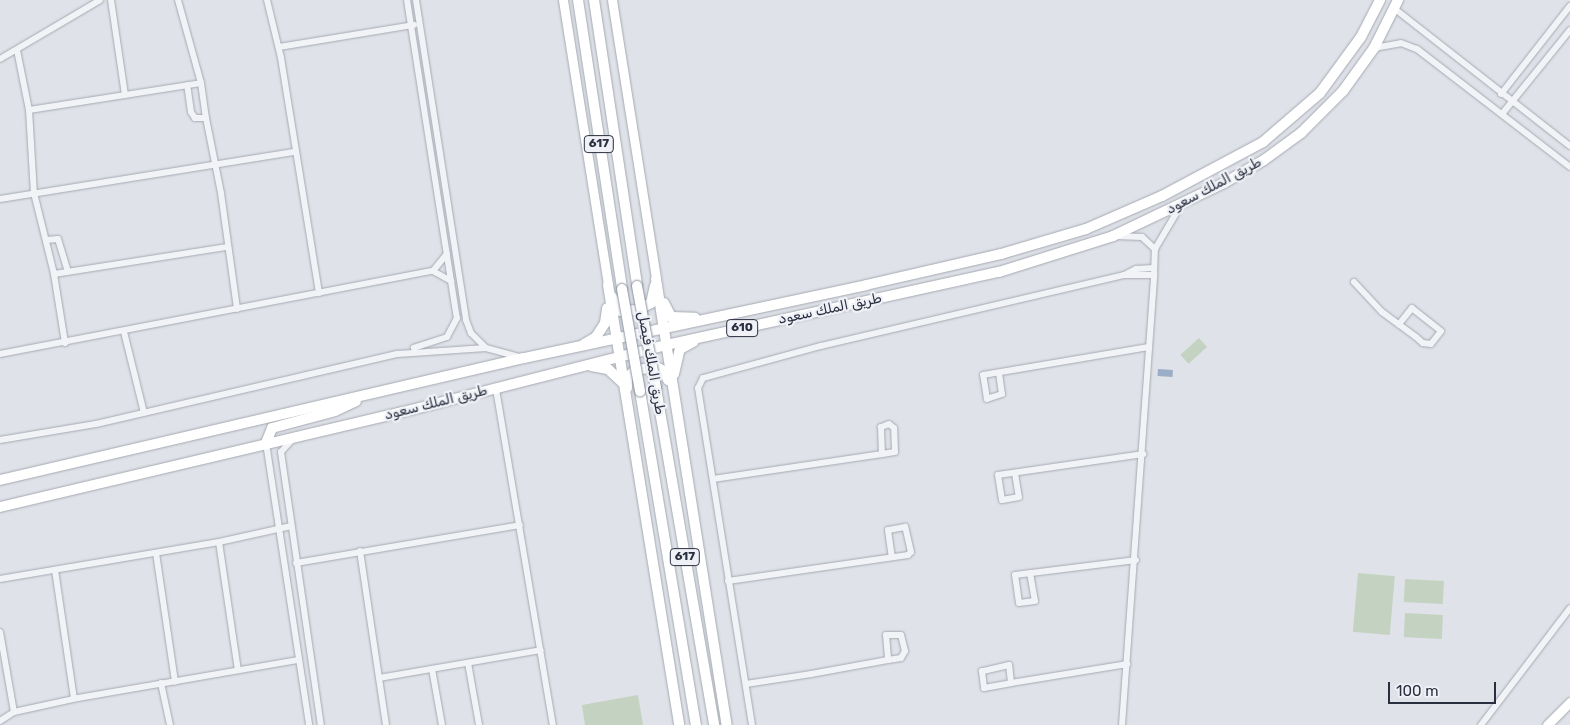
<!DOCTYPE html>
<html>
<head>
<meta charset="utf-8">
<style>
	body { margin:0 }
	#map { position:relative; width:1570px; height:725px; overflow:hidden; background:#dfe2e8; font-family:Rubik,"Noto Naskh Arabic",sans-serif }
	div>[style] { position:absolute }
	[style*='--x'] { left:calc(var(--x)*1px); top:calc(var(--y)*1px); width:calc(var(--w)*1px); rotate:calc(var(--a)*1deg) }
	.green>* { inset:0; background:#c4d2c1; transform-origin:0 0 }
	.water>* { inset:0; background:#9baec7; transform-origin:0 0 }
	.roads { filter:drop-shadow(0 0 1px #a5a9b2) drop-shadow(0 0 1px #a5a9b2) }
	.minor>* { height:6px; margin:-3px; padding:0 3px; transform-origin:3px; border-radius:3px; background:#f2f3f7 }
	.secondary>* { height:9px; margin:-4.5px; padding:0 4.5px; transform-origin:4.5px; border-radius:4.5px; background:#fff }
	.primary>* { height:10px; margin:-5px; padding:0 5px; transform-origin:5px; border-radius:5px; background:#fff }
	.trunk>* { height:10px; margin:-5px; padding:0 5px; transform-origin:5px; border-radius:5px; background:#fff }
	.bridges { filter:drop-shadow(0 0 1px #878f9e) drop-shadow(0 0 1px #878f9e) }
	.trunk-bridge>* { height:10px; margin:-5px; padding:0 5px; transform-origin:5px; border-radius:5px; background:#fff }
	span { translate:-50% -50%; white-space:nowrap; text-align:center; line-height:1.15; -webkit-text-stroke:4.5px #eff1f6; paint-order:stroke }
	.shield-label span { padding:1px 4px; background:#eff1f6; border:1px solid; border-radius:4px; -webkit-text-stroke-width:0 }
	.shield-label { font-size:12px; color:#292f3f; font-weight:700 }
	.street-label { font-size:14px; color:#292f3f }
	.scale { position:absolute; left:1388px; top:682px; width:108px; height:22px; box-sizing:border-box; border:2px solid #292f3f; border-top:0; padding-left:6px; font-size:15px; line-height:18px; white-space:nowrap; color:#292f3f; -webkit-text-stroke:4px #eff1f6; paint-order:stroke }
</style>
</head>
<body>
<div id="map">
	<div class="green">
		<i style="left:1199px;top:338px;width:12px;height:25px;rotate:48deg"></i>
		<i style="left:1358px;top:573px;width:37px;height:59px;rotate:5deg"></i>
		<i style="left:1405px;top:579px;width:39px;height:23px;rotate:3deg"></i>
		<i style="left:1405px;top:613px;width:38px;height:24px;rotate:3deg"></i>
		<i style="clip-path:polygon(638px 695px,643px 725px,585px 725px,582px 705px)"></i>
	</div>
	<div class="water">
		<i style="left:1158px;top:369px;width:15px;height:7px;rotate:4deg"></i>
	</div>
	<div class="roads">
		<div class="minor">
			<i style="--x:111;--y:0;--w:96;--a:81.6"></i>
			<i style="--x:178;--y:0;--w:86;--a:74.5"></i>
			<i style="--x:201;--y:83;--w:35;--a:82"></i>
			<i style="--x:206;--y:118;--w:11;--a:180"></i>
			<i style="--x:195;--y:118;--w:7;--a:-124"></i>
			<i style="--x:191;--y:112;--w:27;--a:-98"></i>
			<i style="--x:267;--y:0;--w:60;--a:76.4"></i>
			<i style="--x:281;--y:58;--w:238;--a:80.8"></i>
			<i style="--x:407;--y:0;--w:322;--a:81.1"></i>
			<i style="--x:457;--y:318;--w:21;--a:118"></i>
			<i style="--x:447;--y:337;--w:35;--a:162"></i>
			<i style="--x:416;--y:0;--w:324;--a:81.1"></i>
			<i style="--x:466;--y:320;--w:14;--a:69"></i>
			<i style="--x:471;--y:333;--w:20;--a:45"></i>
			<i style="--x:1395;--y:9;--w:222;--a:38.1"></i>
			<i style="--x:279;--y:47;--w:137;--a:-9.3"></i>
			<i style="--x:1374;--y:48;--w:27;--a:-10"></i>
			<i style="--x:1401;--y:43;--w:17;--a:21"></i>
			<i style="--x:1417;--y:49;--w:193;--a:37.6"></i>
			<i style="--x:17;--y:50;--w:61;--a:78.7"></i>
			<i style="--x:29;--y:110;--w:83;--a:86.6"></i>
			<i style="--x:34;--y:193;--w:83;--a:76.1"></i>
			<i style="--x:54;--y:274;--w:70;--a:80.9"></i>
			<i style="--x:0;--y:59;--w:116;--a:-30.5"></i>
			<i style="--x:1501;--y:94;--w:112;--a:-51.9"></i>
			<i style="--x:29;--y:110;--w:174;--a:-8.9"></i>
			<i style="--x:1502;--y:114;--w:108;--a:-51"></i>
			<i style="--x:206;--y:118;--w:76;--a:78.7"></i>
			<i style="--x:221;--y:193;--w:117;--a:82.1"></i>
			<i style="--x:0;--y:199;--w:299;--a:-9.1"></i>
			<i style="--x:1116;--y:236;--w:26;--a:2"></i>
			<i style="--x:1142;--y:237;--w:18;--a:43"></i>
			<i style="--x:1155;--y:249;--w:51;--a:-59.4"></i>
			<i style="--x:46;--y:240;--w:12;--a:-5"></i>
			<i style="--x:58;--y:239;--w:34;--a:73"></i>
			<i style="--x:1154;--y:268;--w:18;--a:177"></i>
			<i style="--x:1136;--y:269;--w:13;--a:153"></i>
			<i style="--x:1124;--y:275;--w:30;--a:0"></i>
			<i style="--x:1154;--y:275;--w:26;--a:-88"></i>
			<i style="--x:433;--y:271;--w:21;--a:29"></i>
			<i style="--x:54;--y:274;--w:174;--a:-8.9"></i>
			<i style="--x:1354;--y:282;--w:41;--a:47"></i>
			<i style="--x:1382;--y:312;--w:42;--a:36.3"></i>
			<i style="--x:1416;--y:337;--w:9;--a:41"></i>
			<i style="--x:1423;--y:343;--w:8;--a:7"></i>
			<i style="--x:1431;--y:344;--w:16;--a:-52"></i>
			<i style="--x:1441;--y:331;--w:37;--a:-142"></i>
			<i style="--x:1412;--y:308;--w:21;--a:129"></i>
			<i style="--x:124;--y:332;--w:83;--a:76.1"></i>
			<i style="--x:0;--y:354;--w:441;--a:-10.9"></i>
			<i style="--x:433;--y:271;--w:22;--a:-51"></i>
			<i style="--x:999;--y:373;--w:21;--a:82"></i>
			<i style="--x:1002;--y:394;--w:16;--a:162"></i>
			<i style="--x:987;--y:399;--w:24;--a:-99"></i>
			<i style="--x:983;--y:375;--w:168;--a:-9.6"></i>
			<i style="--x:496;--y:389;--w:341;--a:80.4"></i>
			<i style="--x:0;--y:440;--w:97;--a:-9.5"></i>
			<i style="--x:96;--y:424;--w:310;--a:-13.1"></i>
			<i style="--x:398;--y:354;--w:88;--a:-3.9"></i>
			<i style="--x:486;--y:348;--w:35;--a:15"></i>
			<i style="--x:292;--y:440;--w:16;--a:133"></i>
			<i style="--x:281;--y:452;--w:276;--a:81.7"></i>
			<i style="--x:266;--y:443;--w:285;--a:81.3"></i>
			<i style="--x:1015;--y:473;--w:24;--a:81"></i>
			<i style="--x:1019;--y:497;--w:17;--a:170"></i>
			<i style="--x:1002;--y:500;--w:25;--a:-99"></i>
			<i style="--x:998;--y:475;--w:147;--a:-8.2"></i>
			<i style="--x:713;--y:479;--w:171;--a:-8.4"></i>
			<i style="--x:882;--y:454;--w:13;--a:-9"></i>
			<i style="--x:895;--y:452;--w:24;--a:-92"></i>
			<i style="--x:894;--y:428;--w:6;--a:-141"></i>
			<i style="--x:889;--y:424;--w:9;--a:159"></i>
			<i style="--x:881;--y:427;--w:27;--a:88"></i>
			<i style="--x:219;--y:542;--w:129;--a:81.6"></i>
			<i style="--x:360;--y:551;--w:176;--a:81.5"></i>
			<i style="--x:156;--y:553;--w:130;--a:81.6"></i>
			<i style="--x:296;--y:563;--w:227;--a:-9.6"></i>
			<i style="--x:55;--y:570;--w:130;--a:81.6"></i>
			<i style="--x:1030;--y:573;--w:28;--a:80"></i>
			<i style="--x:1035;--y:601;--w:16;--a:173"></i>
			<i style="--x:1019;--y:603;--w:28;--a:-98"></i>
			<i style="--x:1015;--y:575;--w:122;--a:-7.1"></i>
			<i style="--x:0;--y:579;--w:222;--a:-9.6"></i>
			<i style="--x:219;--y:542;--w:74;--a:-12.5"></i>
			<i style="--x:728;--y:581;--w:182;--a:-8.2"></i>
			<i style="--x:908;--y:555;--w:4;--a:-45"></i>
			<i style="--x:911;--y:552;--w:26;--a:-103"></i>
			<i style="--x:905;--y:527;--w:17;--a:170"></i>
			<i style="--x:888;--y:530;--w:27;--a:82"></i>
			<i style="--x:0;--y:632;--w:81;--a:80.1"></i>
			<i style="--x:468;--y:663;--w:63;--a:79.9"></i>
			<i style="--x:432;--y:669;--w:57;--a:79.9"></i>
			<i style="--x:379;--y:678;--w:164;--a:-9.8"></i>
			<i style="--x:161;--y:683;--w:43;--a:77.9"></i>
			<i style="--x:1011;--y:683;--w:18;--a:-96"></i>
			<i style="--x:1009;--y:665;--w:28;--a:167"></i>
			<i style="--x:982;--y:671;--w:17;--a:83"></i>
			<i style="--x:984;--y:688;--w:27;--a:-10"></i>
			<i style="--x:1011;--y:683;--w:118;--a:-9.3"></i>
			<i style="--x:746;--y:684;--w:66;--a:-8.7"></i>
			<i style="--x:811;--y:674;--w:78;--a:-10.3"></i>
			<i style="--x:888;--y:660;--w:13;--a:-9"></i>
			<i style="--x:901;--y:658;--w:8;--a:-60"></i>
			<i style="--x:905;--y:651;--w:16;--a:-104"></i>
			<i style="--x:901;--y:635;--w:15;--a:180"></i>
			<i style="--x:886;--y:635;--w:25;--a:85"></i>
			<i style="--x:0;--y:721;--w:17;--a:-33"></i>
			<i style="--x:14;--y:712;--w:66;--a:-12.3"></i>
			<i style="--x:78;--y:698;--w:224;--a:-9.8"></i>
			<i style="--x:752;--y:725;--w:341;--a:-99.1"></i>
			<i style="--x:698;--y:388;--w:11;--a:-63"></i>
			<i style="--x:703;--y:378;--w:122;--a:-15.2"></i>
			<i style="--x:821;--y:346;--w:311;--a:-13.2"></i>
			<i style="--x:1122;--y:725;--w:451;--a:-85.9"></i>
			<i style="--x:1481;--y:725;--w:147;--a:-52.7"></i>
		</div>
		<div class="secondary">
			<i style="--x:563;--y:0;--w:289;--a:81"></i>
			<i style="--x:612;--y:0;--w:282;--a:81"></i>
			<i style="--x:1547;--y:725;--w:33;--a:-45"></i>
		</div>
		<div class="primary">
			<i style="--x:656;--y:279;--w:452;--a:81"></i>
			<i style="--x:608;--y:285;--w:446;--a:80.8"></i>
			<i style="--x:612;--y:297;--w:17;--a:57"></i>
			<i style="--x:621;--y:311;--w:17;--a:-3"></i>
			<i style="--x:638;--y:310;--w:15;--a:-28"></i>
			<i style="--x:651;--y:303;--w:18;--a:-77"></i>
			<i style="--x:664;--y:303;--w:16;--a:63"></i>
			<i style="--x:671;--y:317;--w:24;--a:2"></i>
			<i style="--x:584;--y:344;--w:14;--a:-30"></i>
			<i style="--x:596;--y:337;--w:17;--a:-57"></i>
			<i style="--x:605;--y:323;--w:15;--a:-82"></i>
			<i style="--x:591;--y:366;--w:17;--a:10"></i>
			<i style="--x:608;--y:369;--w:21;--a:43"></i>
			<i style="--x:674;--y:374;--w:26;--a:-77"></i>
			<i style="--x:680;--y:349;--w:15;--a:-28"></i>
			<i style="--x:627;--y:388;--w:10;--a:-90"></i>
			<i style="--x:627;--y:378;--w:10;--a:-45"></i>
			<i style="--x:634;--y:371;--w:22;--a:-13"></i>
			<i style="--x:655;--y:366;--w:10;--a:29"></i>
			<i style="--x:664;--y:371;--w:10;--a:66"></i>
			<i style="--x:266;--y:443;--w:16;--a:-68"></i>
			<i style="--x:272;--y:428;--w:65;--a:-15.1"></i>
			<i style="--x:335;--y:411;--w:23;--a:-25"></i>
			<i style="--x:0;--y:480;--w:538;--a:-13.11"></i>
			<i style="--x:524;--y:358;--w:350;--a:-12"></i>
			<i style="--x:866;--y:285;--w:139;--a:-12.9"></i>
			<i style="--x:1001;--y:254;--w:89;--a:-16.4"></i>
			<i style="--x:1086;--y:229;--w:83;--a:-23.5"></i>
			<i style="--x:1162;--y:196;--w:115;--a:-28.1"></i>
			<i style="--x:1263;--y:142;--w:75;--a:-40.7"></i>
			<i style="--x:1320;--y:93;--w:69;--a:-53.8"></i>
			<i style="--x:1361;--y:37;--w:42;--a:-62.8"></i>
			<i style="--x:0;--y:507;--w:414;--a:-13.3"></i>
			<i style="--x:403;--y:412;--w:271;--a:-14.3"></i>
			<i style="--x:666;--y:345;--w:341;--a:-12.4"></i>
			<i style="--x:999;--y:272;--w:120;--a:-17.5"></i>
			<i style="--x:1113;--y:236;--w:123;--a:-25.5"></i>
			<i style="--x:1224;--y:183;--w:46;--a:-29.9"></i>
			<i style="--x:1264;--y:160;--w:46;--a:-36.1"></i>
			<i style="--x:1301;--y:133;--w:59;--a:-45"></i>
			<i style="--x:1343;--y:91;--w:53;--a:-54.2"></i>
			<i style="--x:1374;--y:48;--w:54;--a:-63.4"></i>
		</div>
		<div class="trunk">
			<i style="--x:578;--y:0;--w:292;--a:81.3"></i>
			<i style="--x:594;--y:0;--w:289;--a:81.4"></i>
			<i style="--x:656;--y:388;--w:342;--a:80.2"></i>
			<i style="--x:640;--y:391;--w:339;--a:80.5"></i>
		</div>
	</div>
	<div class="bridges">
		<div class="trunk-bridge">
			<i style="--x:637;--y:286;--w:104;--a:79.4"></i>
			<i style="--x:622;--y:289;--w:104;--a:80"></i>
		</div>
	</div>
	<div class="shield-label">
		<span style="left:599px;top:144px">617</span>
		<span style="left:742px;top:328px">610</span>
		<span style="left:685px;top:557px">617</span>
	</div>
	<div class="street-label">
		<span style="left:1214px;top:186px;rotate:-28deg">طريق الملك سعود</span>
		<span style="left:830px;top:309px;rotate:-12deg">طريق الملك سعود</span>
		<span style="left:651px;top:363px;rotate:80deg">طريق الملك فيصل</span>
		<span style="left:436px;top:403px;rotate:-14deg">طريق الملك سعود</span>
	</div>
	<div class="scale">100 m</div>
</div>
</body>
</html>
